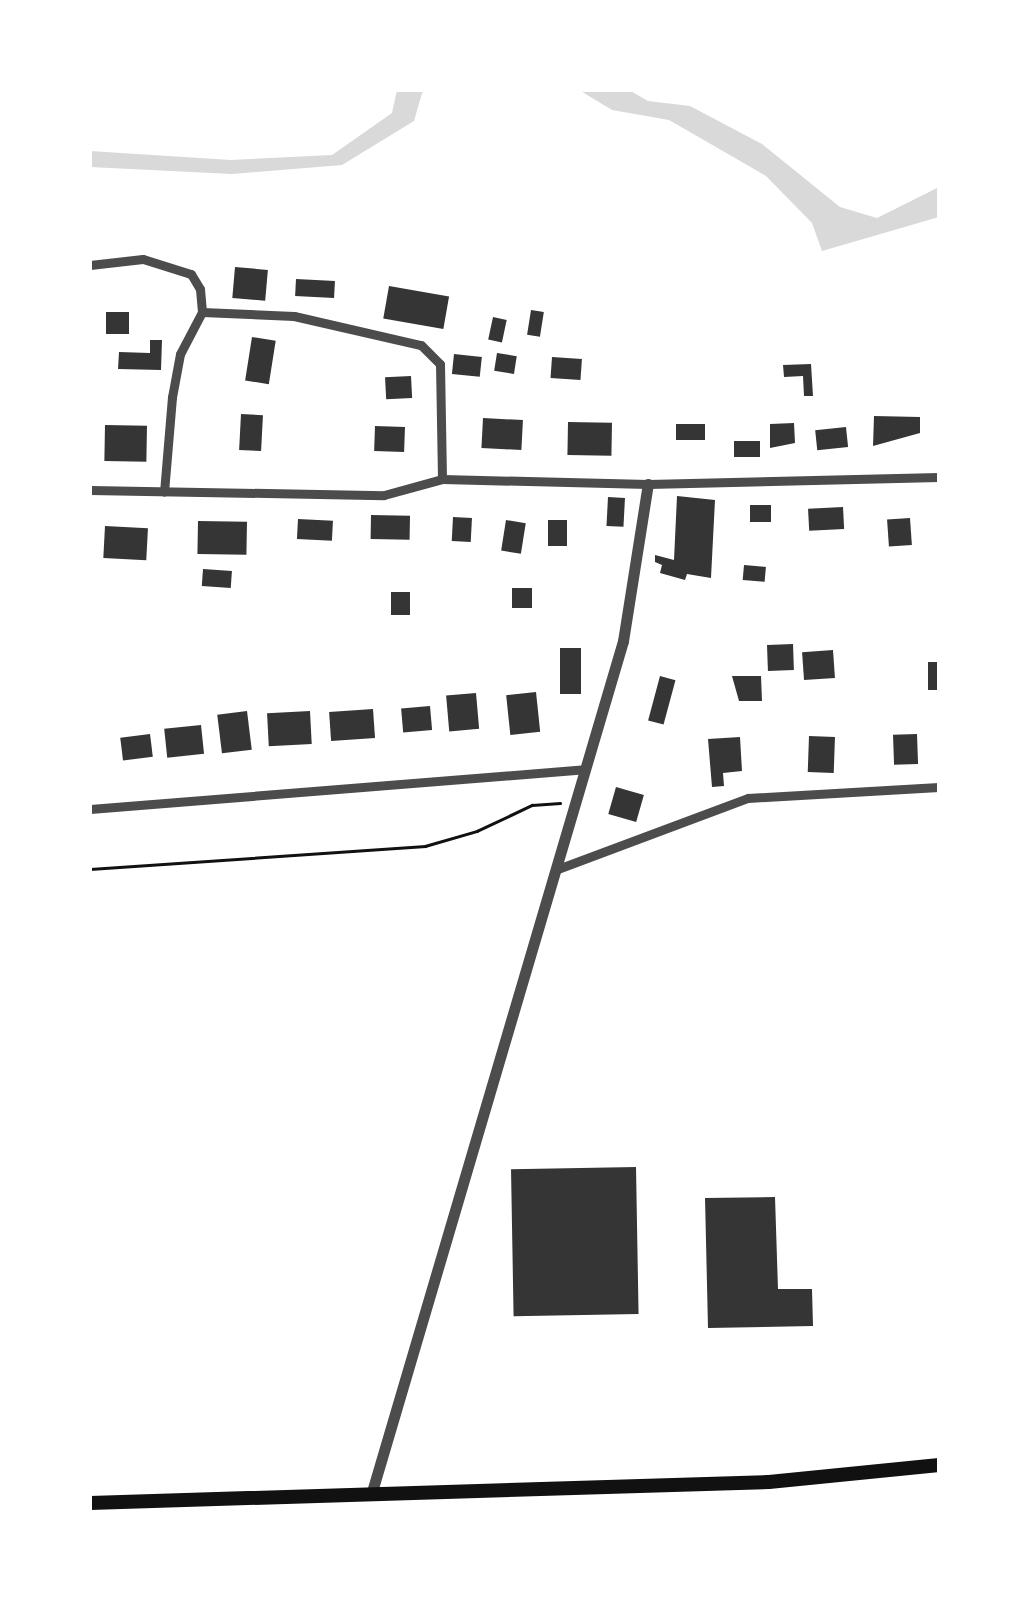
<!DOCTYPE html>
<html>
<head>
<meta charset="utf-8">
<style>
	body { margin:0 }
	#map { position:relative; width:1029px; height:1606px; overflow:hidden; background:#fff; font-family:"Nunito Sans",sans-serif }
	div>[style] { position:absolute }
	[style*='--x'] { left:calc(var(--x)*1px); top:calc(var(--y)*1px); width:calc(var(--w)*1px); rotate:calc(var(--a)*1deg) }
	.water>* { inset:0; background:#d9d9d9 }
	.building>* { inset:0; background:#353535; transform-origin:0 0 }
	.path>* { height:2.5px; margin:-1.25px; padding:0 1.25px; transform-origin:1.25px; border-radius:1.25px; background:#111 }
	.minor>* { height:9px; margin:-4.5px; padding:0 4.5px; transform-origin:4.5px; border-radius:4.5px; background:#4c4c4c }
	.tertiary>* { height:11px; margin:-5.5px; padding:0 5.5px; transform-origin:5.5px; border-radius:5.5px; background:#4c4c4c }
	.primary>* { height:14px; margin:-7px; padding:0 7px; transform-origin:7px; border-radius:7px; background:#111 }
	span { translate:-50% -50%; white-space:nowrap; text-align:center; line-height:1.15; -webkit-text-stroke:8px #fff; paint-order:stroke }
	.frame { position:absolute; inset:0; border:92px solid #fff; pointer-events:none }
</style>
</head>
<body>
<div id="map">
	<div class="water">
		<i style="clip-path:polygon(397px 90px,423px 90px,414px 121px,342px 165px,232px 174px,90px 167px,90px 151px,231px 160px,332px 155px,392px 113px)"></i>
		<i style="clip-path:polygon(579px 90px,629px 90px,648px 101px,690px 106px,762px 144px,840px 207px,877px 218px,939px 187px,939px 217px,822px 251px,812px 223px,766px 176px,669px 120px,612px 110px)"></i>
	</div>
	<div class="building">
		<i style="left:235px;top:267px;width:33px;height:31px;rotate:5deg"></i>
		<i style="left:296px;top:279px;width:39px;height:17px;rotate:3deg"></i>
		<i style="left:389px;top:286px;width:61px;height:33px;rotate:10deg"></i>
		<i style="left:531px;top:310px;width:13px;height:25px;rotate:9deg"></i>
		<i style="left:106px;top:312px;width:23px;height:22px"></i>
		<i style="left:493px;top:317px;width:14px;height:23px;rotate:12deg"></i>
		<i style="left:252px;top:337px;width:24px;height:44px;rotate:9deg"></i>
		<i style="clip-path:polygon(150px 340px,162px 340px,161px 370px,118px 369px,119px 352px,150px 353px)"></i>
		<i style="left:497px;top:353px;width:20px;height:18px;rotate:9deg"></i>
		<i style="left:454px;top:354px;width:28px;height:20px;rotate:6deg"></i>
		<i style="left:552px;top:357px;width:30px;height:21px;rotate:4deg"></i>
		<i style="clip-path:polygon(811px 364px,813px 396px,804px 396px,803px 376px,784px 377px,783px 365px)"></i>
		<i style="left:411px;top:376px;width:22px;height:26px;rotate:87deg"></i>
		<i style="left:241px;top:414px;width:22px;height:36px;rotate:3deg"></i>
		<i style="clip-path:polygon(874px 416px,920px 417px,920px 433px,873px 446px)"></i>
		<i style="left:483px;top:418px;width:40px;height:30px;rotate:3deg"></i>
		<i style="left:568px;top:422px;width:44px;height:33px;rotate:1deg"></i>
		<i style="clip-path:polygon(794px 423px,795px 443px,770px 448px,770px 424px)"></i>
		<i style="left:705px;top:424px;width:16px;height:29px;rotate:90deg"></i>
		<i style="left:105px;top:425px;width:42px;height:36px;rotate:1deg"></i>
		<i style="left:375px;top:426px;width:30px;height:25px;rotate:2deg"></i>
		<i style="left:846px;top:427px;width:20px;height:31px;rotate:84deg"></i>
		<i style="left:734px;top:441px;width:26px;height:16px"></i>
		<i style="clip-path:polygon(677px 496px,715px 500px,711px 578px,687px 574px,685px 580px,660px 573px,662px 565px,655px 562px,655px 555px,674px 560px)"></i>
		<i style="left:608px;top:497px;width:17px;height:29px;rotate:3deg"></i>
		<i style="left:771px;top:505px;width:17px;height:21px;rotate:90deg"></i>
		<i style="left:843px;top:507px;width:22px;height:35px;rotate:87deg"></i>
		<i style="left:371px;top:515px;width:39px;height:24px;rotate:1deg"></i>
		<i style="left:453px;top:517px;width:19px;height:24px;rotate:3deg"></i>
		<i style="left:910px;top:518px;width:27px;height:23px;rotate:86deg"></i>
		<i style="left:298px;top:519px;width:35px;height:20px;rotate:3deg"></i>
		<i style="left:506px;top:520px;width:20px;height:31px;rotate:9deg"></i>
		<i style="left:548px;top:520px;width:19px;height:26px"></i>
		<i style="left:198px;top:521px;width:49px;height:33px;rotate:1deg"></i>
		<i style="left:105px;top:526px;width:43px;height:32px;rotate:3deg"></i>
		<i style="left:744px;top:565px;width:22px;height:15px;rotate:5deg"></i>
		<i style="left:203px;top:569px;width:29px;height:17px;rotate:4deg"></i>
		<i style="left:512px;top:588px;width:20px;height:20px"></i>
		<i style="left:391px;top:592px;width:19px;height:23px"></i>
		<i style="left:793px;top:644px;width:26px;height:26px;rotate:88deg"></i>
		<i style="left:560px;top:648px;width:21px;height:46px"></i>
		<i style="left:833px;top:650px;width:28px;height:31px;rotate:86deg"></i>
		<i style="left:939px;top:662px;width:28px;height:11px;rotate:90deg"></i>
		<i style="left:660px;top:676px;width:16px;height:46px;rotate:15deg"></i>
		<i style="clip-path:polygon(732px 676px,761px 676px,762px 701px,739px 701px)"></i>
		<i style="left:536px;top:692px;width:40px;height:30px;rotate:84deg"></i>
		<i style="left:476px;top:693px;width:36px;height:30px;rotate:85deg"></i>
		<i style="left:430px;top:706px;width:24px;height:29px;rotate:85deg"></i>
		<i style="left:373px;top:709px;width:29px;height:44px;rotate:86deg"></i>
		<i style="left:247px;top:711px;width:39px;height:30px;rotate:83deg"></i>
		<i style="left:310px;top:711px;width:33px;height:43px;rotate:87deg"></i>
		<i style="left:201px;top:725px;width:29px;height:37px;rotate:84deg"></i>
		<i style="left:150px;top:734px;width:23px;height:30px;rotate:83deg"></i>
		<i style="left:917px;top:734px;width:30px;height:24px;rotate:88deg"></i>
		<i style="left:809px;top:736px;width:26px;height:36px;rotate:2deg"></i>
		<i style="clip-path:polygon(740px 737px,742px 771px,723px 773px,724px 786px,712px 787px,708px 739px)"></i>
		<i style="left:616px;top:787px;width:29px;height:28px;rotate:16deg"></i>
		<i style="left:636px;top:1167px;width:147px;height:125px;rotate:89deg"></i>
		<i style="clip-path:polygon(775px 1197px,778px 1289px,812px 1289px,813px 1326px,708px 1328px,705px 1198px)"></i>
	</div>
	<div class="path">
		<i style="--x:90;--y:869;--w:336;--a:-3.9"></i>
		<i style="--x:425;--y:846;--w:54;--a:-16.1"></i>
		<i style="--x:477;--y:831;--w:61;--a:-25.3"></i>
		<i style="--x:532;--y:805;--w:28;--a:-4"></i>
	</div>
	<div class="minor">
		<i style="--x:90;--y:265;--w:53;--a:-6.5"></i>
		<i style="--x:143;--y:259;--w:50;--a:17.4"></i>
		<i style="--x:191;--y:274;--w:17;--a:59"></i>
		<i style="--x:200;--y:289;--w:23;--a:85"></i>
		<i style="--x:202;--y:312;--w:47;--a:117.6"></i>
		<i style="--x:180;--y:354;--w:44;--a:100.5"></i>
		<i style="--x:172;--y:397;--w:95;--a:94.8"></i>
		<i style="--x:202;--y:312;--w:92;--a:2.5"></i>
		<i style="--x:294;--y:316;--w:130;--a:12.9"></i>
		<i style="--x:421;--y:345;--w:27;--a:45"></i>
		<i style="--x:440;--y:364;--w:115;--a:89"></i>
		<i style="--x:90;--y:490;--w:294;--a:1"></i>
		<i style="--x:384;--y:495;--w:60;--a:-15.4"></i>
		<i style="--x:442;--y:479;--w:206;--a:1.4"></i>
		<i style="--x:648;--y:484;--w:291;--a:-1.4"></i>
		<i style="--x:90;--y:809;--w:496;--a:-4.6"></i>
		<i style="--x:555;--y:870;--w:206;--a:-20.5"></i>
		<i style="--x:748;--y:798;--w:191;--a:-3.3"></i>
	</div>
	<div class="tertiary">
		<i style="--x:371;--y:1495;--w:890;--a:-73.56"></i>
		<i style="--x:623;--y:641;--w:159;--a:-81"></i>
	</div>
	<div class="primary">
		<i style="--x:90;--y:1503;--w:679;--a:-1.77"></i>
		<i style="--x:769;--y:1482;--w:171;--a:-5.7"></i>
	</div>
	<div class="frame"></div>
</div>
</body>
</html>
